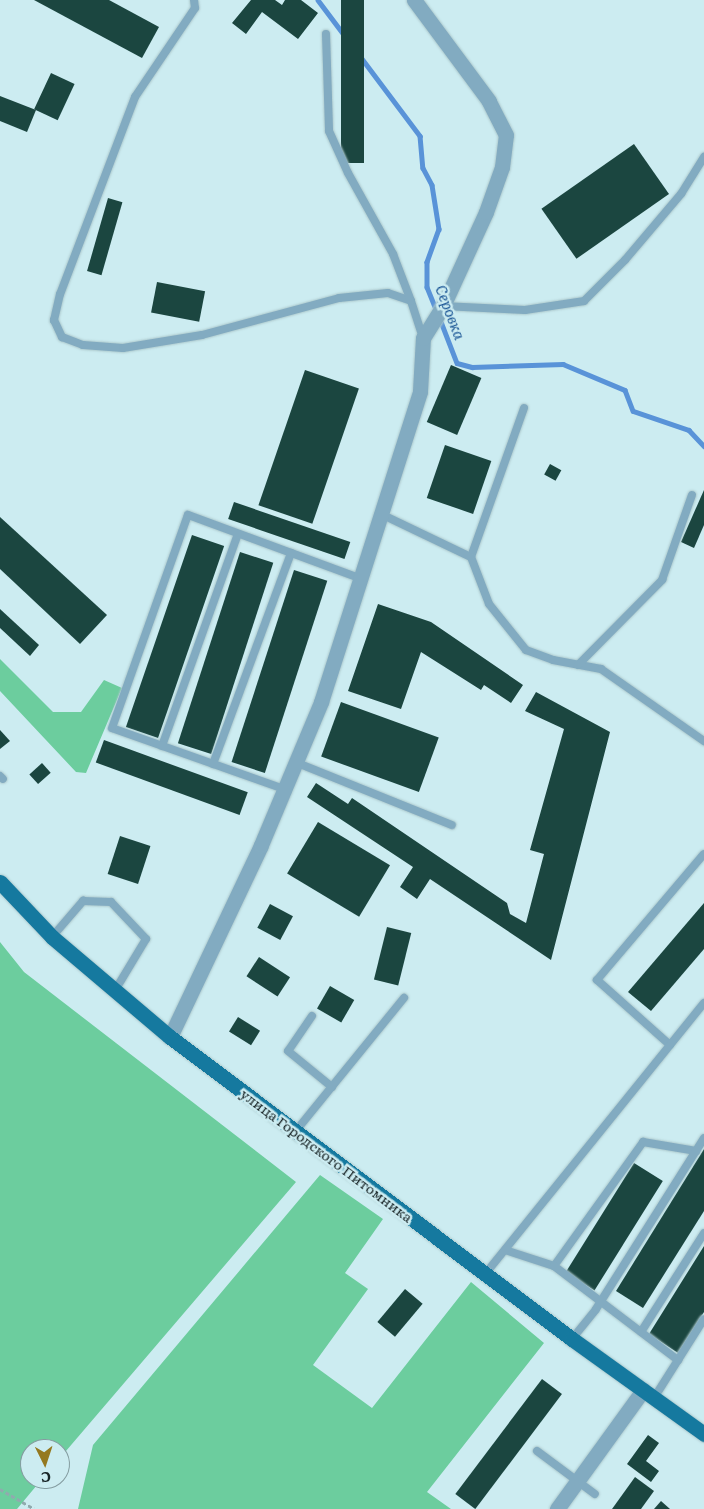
<!DOCTYPE html>
<html>
<head>
<meta charset="utf-8">
<style>
	body { margin:0 }
	#map { position:relative; width:704px; height:1509px; overflow:hidden; background:#ccecf1; font-family:Literata,serif }
	div>[style] { position:absolute }
	[style*='--x'] { left:calc(var(--x)*1px); top:calc(var(--y)*1px); width:calc(var(--w)*1px); rotate:calc(var(--a)*1deg) }
	.green>* { inset:0; background:#6ccd9e }
	.stream>* { height:4.5px; margin:-2.25px; padding:0 2.25px; transform-origin:2.25px; border-radius:2.25px; background:#5993d8 }
	.building>* { inset:0; background:#1b4640; transform-origin:0 0 }
	.path>* { height:2.5px; margin-top:-1.25px; transform-origin:0; background:repeating-linear-gradient(90deg,#90aaae 0 4px,transparent 0 6.5px) }
	.roads { filter:drop-shadow(0 0 1px #acc8cc) drop-shadow(0 0 1px #acc8cc) }
	.lane>* { height:8px; margin:-4px; padding:0 4px; transform-origin:4px; border-radius:4px; background:#82abc1 }
	.street>* { height:15px; margin:-7.5px; padding:0 7.5px; transform-origin:7.5px; border-radius:7.5px; background:#82abc1 }
	.primary>* { height:15px; margin:-7.5px; padding:0 7.5px; transform-origin:7.5px; border-radius:7.5px; background:#15799f }
	span { translate:-50% -50%; white-space:nowrap; text-align:center; line-height:1.15; -webkit-text-stroke:5px #ccecf1; paint-order:stroke }
	.street-label { font-size:14px; color:#182426 }
	.water-label { font-size:15px; color:#1a5595; font-style:italic }
	.north { position:absolute; left:20px; top:1439px; width:50px; height:50px; box-sizing:border-box; background:#ccecf1; border:1px solid #849ca0; border-radius:50%; rotate:176deg; font-size:14px; font-weight:700; line-height:20px; text-align:center; color:#182426 }
	.north::after { content:''; display:block; margin:auto; width:18px; height:22px; background:#947920; clip-path:polygon(50% 0,100% 100%,50% 72%,0 100%) }
</style>
</head>
<body>
<div id="map">
	<div class="green">
		<i style="clip-path:polygon(0 659px,53px 712px,81px 712px,104px 680px,122px 688px,86px 773px,76px 772px,0 691px)"></i>
		<i style="clip-path:polygon(0 942px,24px 972px,296px 1182px,60px 1458px,60px 1449px,30px 1449px,30px 1479px,42px 1479px,17px 1509px,0 1509px)"></i>
		<i style="clip-path:polygon(320px 1175px,383px 1219px,345px 1273px,368px 1289px,313px 1365px,372px 1408px,471px 1282px,544px 1343px,427px 1492px,451px 1509px,78px 1509px,93px 1445px)"></i>
	</div>
	<div class="stream">
		<i style="--x:318;--y:0;--w:170;--a:53.1"></i>
		<i style="--x:420;--y:136;--w:32;--a:85"></i>
		<i style="--x:423;--y:168;--w:19;--a:62"></i>
		<i style="--x:432;--y:185;--w:45;--a:81"></i>
		<i style="--x:439;--y:229;--w:35;--a:110"></i>
		<i style="--x:427;--y:262;--w:25;--a:90"></i>
		<i style="--x:427;--y:287;--w:24;--a:68"></i>
		<i style="--x:440;--y:319;--w:47;--a:68.9"></i>
		<i style="--x:457;--y:363;--w:16;--a:15"></i>
		<i style="--x:472;--y:367;--w:91;--a:-1.9"></i>
		<i style="--x:563;--y:364;--w:67;--a:22.8"></i>
		<i style="--x:625;--y:390;--w:22;--a:69"></i>
		<i style="--x:633;--y:411;--w:59;--a:18.7"></i>
		<i style="--x:689;--y:430;--w:22;--a:47"></i>
	</div>
	<div class="building">
		<i style="clip-path:polygon(34px 0,109px 0,159px 27px,142px 58px)"></i>
		<i style="clip-path:polygon(251px 0,275px 0,282px 5px,285px 0,301px 0,318px 13px,298px 39px,262px 12px,246px 34px,232px 23px)"></i>
		<i style="left:341px;top:0;width:23px;height:163px"></i>
		<i style="left:51px;top:73px;width:26px;height:40px;rotate:25deg"></i>
		<i style="clip-path:polygon(0 96px,36px 110px,27px 132px,0 121px)"></i>
		<i style="left:634px;top:144px;width:61px;height:113px;rotate:55deg"></i>
		<i style="left:108px;top:198px;width:15px;height:76px;rotate:16deg"></i>
		<i style="left:157px;top:282px;width:49px;height:31px;rotate:11deg"></i>
		<i style="left:451px;top:365px;width:33px;height:62px;rotate:23deg"></i>
		<i style="left:305px;top:370px;width:57px;height:143px;rotate:19deg"></i>
		<i style="left:445px;top:445px;width:49px;height:56px;rotate:19deg"></i>
		<i style="left:550px;top:464px;width:13px;height:12px;rotate:29deg"></i>
		<i style="clip-path:polygon(704px 490px,704px 525px,694px 548px,681px 542px)"></i>
		<i style="left:234px;top:502px;width:123px;height:18px;rotate:19deg"></i>
		<i style="clip-path:polygon(0 517px,107px 615px,80px 644px,0 569px)"></i>
		<i style="left:192px;top:535px;width:34px;height:203px;rotate:19deg"></i>
		<i style="left:240px;top:552px;width:35px;height:201px;rotate:18deg"></i>
		<i style="left:294px;top:570px;width:35px;height:202px;rotate:18deg"></i>
		<i style="clip-path:polygon(378px 604px,431px 622px,523px 685px,511px 703px,484px 685px,481px 690px,421px 652px,401px 709px,348px 691px)"></i>
		<i style="clip-path:polygon(0 609px,39px 645px,30px 656px,0 628px)"></i>
		<i style="clip-path:polygon(536px 692px,610px 732px,551px 960px,430px 879px,417px 899px,400px 887px,413px 867px,307px 797px,316px 783px,348px 804px,352px 798px,507px 903px,510px 914px,526px 923px,544px 854px,530px 850px,564px 729px,525px 711px)"></i>
		<i style="left:341px;top:702px;width:104px;height:58px;rotate:20deg"></i>
		<i style="clip-path:polygon(0 730px,10px 741px,0 749px)"></i>
		<i style="left:104px;top:740px;width:153px;height:24px;rotate:20deg"></i>
		<i style="left:42px;top:763px;width:13px;height:17px;rotate:48deg"></i>
		<i style="left:318px;top:822px;width:84px;height:60px;rotate:31deg"></i>
		<i style="left:120px;top:836px;width:32px;height:40px;rotate:18deg"></i>
		<i style="clip-path:polygon(704px 903px,704px 949px,651px 1011px,628px 992px)"></i>
		<i style="left:270px;top:904px;width:26px;height:27px;rotate:28deg"></i>
		<i style="left:387px;top:927px;width:25px;height:54px;rotate:14deg"></i>
		<i style="left:259px;top:957px;width:37px;height:23px;rotate:33deg"></i>
		<i style="left:330px;top:986px;width:28px;height:26px;rotate:30deg"></i>
		<i style="left:238px;top:1017px;width:26px;height:17px;rotate:32deg"></i>
		<i style="clip-path:polygon(704px 1149px,704px 1211px,643px 1308px,616px 1291px)"></i>
		<i style="left:634px;top:1163px;width:34px;height:129px;rotate:32deg"></i>
		<i style="clip-path:polygon(704px 1246px,704px 1312px,678px 1353px,649px 1334px)"></i>
		<i style="left:405px;top:1289px;width:23px;height:43px;rotate:40deg"></i>
		<i style="left:542px;top:1379px;width:25px;height:144px;rotate:37deg"></i>
		<i style="clip-path:polygon(648px 1435px,659px 1443px,646px 1461px,659px 1471px,651px 1482px,627px 1464px)"></i>
		<i style="clip-path:polygon(635px 1477px,654px 1491px,641px 1509px,612px 1509px)"></i>
		<i style="clip-path:polygon(661px 1501px,670px 1509px,654px 1509px)"></i>
	</div>
	<div class="path">
		<i style="--x:0;--y:1489;--w:39;--a:30"></i>
	</div>
	<div class="roads">
		<div class="lane">
			<i style="--x:194;--y:0;--w:8;--a:83"></i>
			<i style="--x:195;--y:8;--w:107;--a:124"></i>
			<i style="--x:135;--y:97;--w:211;--a:110.8"></i>
			<i style="--x:60;--y:294;--w:27;--a:103"></i>
			<i style="--x:54;--y:320;--w:19;--a:65"></i>
			<i style="--x:62;--y:337;--w:22;--a:21"></i>
			<i style="--x:83;--y:345;--w:40;--a:4.3"></i>
			<i style="--x:123;--y:348;--w:80;--a:-9.3"></i>
			<i style="--x:202;--y:335;--w:142;--a:-15.1"></i>
			<i style="--x:339;--y:298;--w:49;--a:-5.8"></i>
			<i style="--x:388;--y:293;--w:24;--a:19"></i>
			<i style="--x:411;--y:301;--w:39;--a:72"></i>
			<i style="--x:326;--y:34;--w:97;--a:88.2"></i>
			<i style="--x:329;--y:131;--w:46;--a:65.7"></i>
			<i style="--x:348;--y:173;--w:93;--a:60.9"></i>
			<i style="--x:393;--y:254;--w:50;--a:69"></i>
			<i style="--x:443;--y:306;--w:82;--a:2.8"></i>
			<i style="--x:525;--y:310;--w:60;--a:-8.7"></i>
			<i style="--x:584;--y:301;--w:58;--a:-45"></i>
			<i style="--x:625;--y:260;--w:87;--a:-49.7"></i>
			<i style="--x:681;--y:194;--w:44;--a:-58.1"></i>
			<i style="--x:524;--y:408;--w:158;--a:109.6"></i>
			<i style="--x:471;--y:557;--w:50;--a:69"></i>
			<i style="--x:489;--y:604;--w:59;--a:51.2"></i>
			<i style="--x:526;--y:650;--w:29;--a:20"></i>
			<i style="--x:553;--y:660;--w:49;--a:10.6"></i>
			<i style="--x:601;--y:669;--w:126;--a:35"></i>
			<i style="--x:379;--y:513;--w:102;--a:25.6"></i>
			<i style="--x:578;--y:665;--w:120;--a:-45.3"></i>
			<i style="--x:662;--y:580;--w:90;--a:-70.6"></i>
			<i style="--x:162;--y:746;--w:225;--a:-70.3"></i>
			<i style="--x:295;--y:762;--w:169;--a:21.9"></i>
			<i style="--x:213;--y:764;--w:225;--a:-69.7"></i>
			<i style="--x:0;--y:776;--w:4;--a:45"></i>
			<i style="--x:284;--y:789;--w:182;--a:-160.5"></i>
			<i style="--x:112;--y:728;--w:226;--a:-70.4"></i>
			<i style="--x:188;--y:515;--w:182;--a:20.2"></i>
			<i style="--x:52;--y:937;--w:48;--a:-49.3"></i>
			<i style="--x:83;--y:901;--w:28;--a:2"></i>
			<i style="--x:111;--y:902;--w:51;--a:46.6"></i>
			<i style="--x:146;--y:939;--w:62;--a:121.1"></i>
			<i style="--x:312;--y:1016;--w:42;--a:124.4"></i>
			<i style="--x:288;--y:1051;--w:57;--a:39.3"></i>
			<i style="--x:670;--y:1045;--w:98;--a:-138.3"></i>
			<i style="--x:597;--y:980;--w:165;--a:-49.7"></i>
			<i style="--x:295;--y:1132;--w:173;--a:-50.9"></i>
			<i style="--x:505;--y:1250;--w:52;--a:18.1"></i>
			<i style="--x:554;--y:1266;--w:153;--a:-54.3"></i>
			<i style="--x:643;--y:1142;--w:54;--a:9.6"></i>
			<i style="--x:554;--y:1266;--w:156;--a:37.2"></i>
			<i style="--x:486;--y:1273;--w:347;--a:-51.1"></i>
			<i style="--x:641;--y:1332;--w:117;--a:-57.5"></i>
			<i style="--x:572;--y:1339;--w:38;--a:-51"></i>
			<i style="--x:596;--y:1309;--w:202;--a:-57.7"></i>
			<i style="--x:654;--y:1398;--w:93;--a:-57.7"></i>
			<i style="--x:537;--y:1451;--w:72;--a:36.6"></i>
		</div>
		<div class="street">
			<i style="--x:170;--y:1037;--w:212;--a:-64.6"></i>
			<i style="--x:261;--y:845;--w:155;--a:-67.2"></i>
			<i style="--x:321;--y:702;--w:326;--a:-72.3"></i>
			<i style="--x:420;--y:391;--w:53;--a:-86.8"></i>
			<i style="--x:423;--y:338;--w:38;--a:-58"></i>
			<i style="--x:443;--y:306;--w:103;--a:-65.4"></i>
			<i style="--x:486;--y:212;--w:48;--a:-70.4"></i>
			<i style="--x:502;--y:167;--w:32;--a:-83"></i>
			<i style="--x:506;--y:135;--w:38;--a:-117"></i>
			<i style="--x:489;--y:101;--w:126;--a:-126.6"></i>
			<i style="--x:557;--y:1509;--w:147;--a:-54.1"></i>
		</div>
		<div class="primary">
			<i style="--x:0;--y:882;--w:76;--a:46.6"></i>
			<i style="--x:52;--y:937;--w:155;--a:40.3"></i>
			<i style="--x:170;--y:1037;--w:503;--a:36.92"></i>
			<i style="--x:572;--y:1339;--w:163;--a:35.7"></i>
		</div>
	</div>
	<div class="street-label">
		<span style="left:327px;top:1155px;rotate:37deg">улица Городского Питомника</span>
	</div>
	<div class="water-label">
		<span style="left:451px;top:312px;rotate:69deg">Серовка</span>
	</div>
	<div class="north">С</div>
</div>
</body>
</html>
